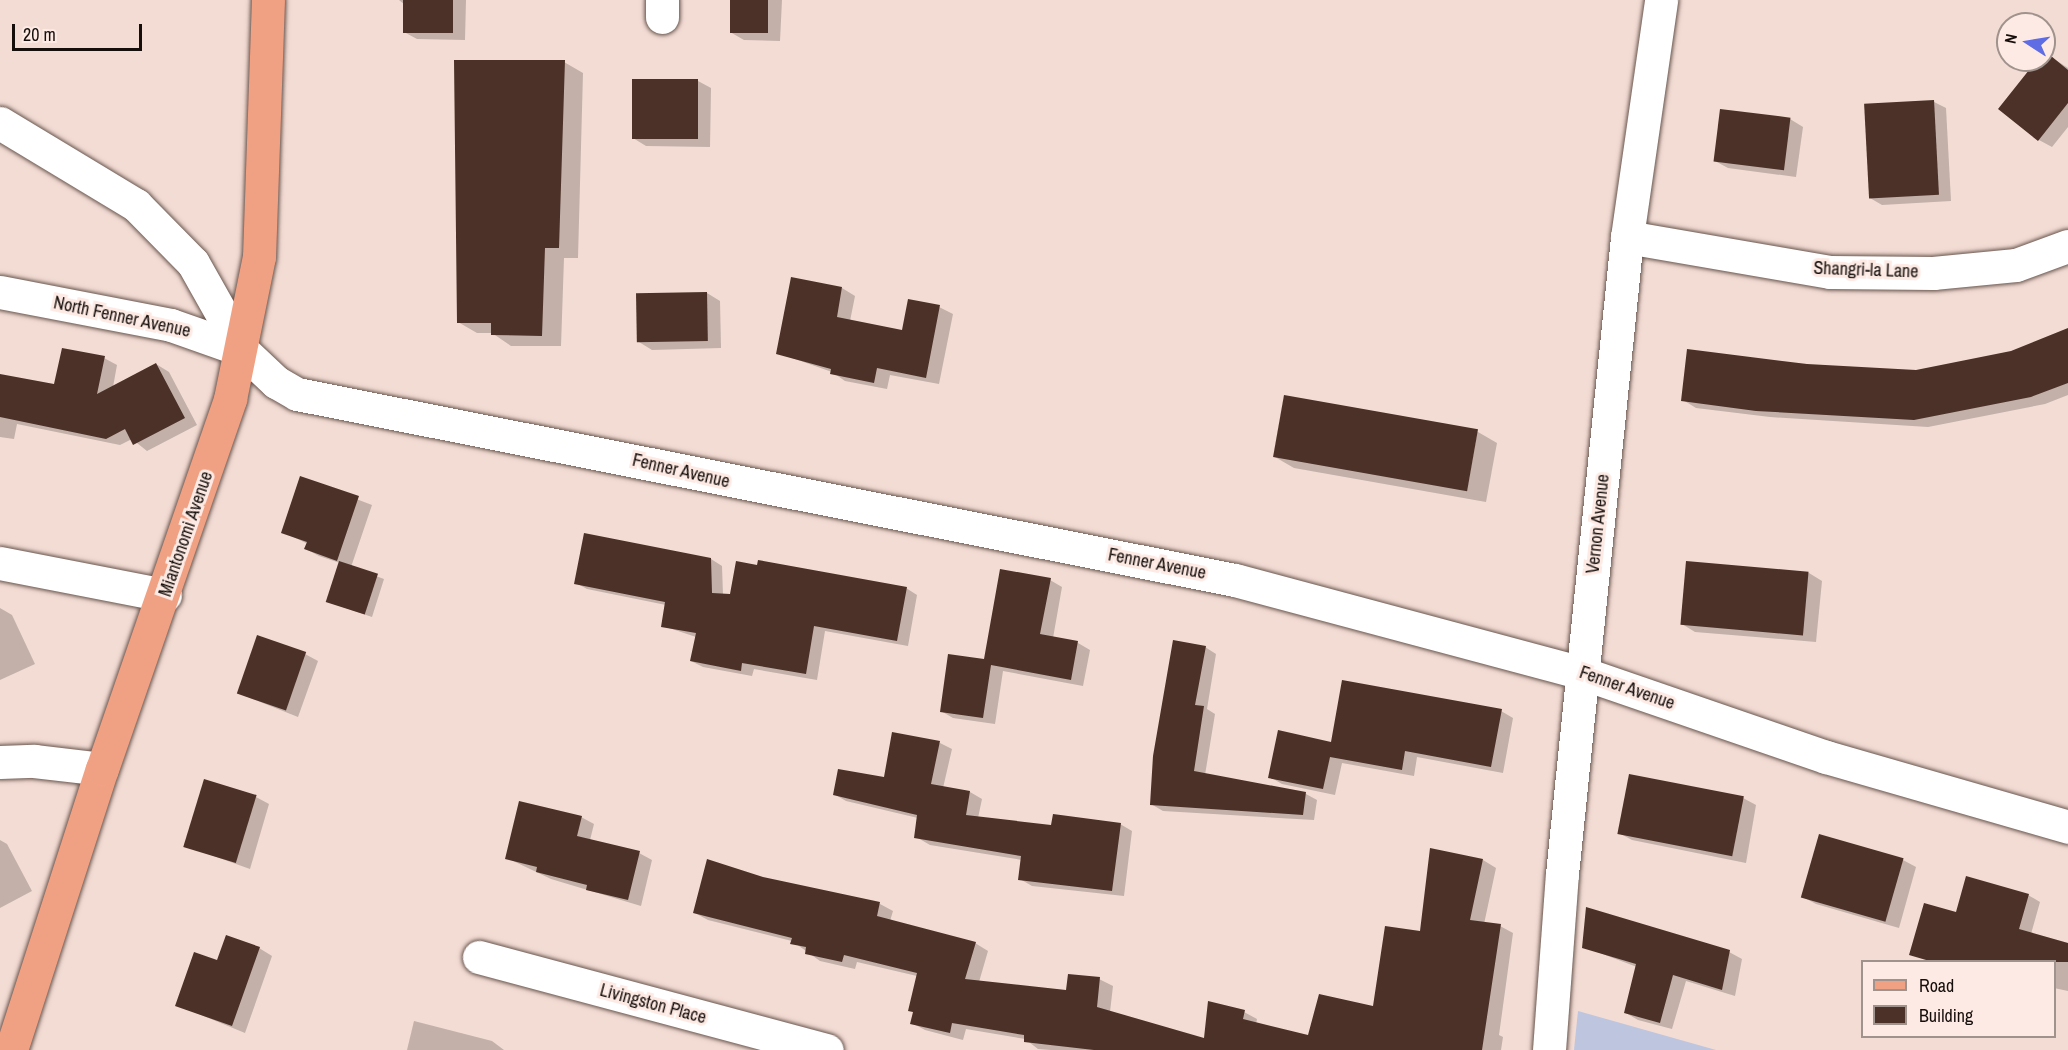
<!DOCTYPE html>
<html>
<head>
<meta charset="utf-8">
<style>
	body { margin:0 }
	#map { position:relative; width:2068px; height:1050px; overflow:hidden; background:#f3dcd4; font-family:"Archivo Narrow",sans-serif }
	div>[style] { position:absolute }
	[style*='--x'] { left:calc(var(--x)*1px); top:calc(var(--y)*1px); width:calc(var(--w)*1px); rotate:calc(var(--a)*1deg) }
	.green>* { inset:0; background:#bec5de }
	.shadow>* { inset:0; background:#0003 }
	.building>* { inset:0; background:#4b3127; transform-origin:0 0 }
	.roads { filter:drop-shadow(0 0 2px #68554e) drop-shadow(0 0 2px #68554e) }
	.minor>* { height:33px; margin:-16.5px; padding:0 16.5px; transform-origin:16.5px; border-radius:16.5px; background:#fff }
	.major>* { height:33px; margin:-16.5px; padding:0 16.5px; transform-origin:16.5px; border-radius:16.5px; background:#f1a183 }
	span { translate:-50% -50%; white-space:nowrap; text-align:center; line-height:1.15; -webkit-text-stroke:6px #fdeae4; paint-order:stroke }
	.street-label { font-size:18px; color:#150e0b }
	.legend { position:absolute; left:1861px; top:960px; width:195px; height:78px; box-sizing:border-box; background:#fdeae4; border:2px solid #a0928d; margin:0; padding:8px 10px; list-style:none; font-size:18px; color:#150e0b }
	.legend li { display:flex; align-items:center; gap:12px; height:30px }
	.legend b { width:30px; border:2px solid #a0928d }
	.north { position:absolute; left:1996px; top:12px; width:60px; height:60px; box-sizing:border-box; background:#fdeae4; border:2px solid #a0928d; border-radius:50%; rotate:282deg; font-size:16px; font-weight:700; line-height:24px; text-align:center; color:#150e0b }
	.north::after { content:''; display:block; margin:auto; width:21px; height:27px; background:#5f6de5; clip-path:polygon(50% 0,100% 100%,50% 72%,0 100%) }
	.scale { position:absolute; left:12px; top:24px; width:130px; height:27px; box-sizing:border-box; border:3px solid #150e0b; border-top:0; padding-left:8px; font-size:18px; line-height:21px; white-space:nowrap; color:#150e0b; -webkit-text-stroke:4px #fdeae4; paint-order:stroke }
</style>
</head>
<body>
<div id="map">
	<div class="green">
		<i style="clip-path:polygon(1578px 1011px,1716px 1050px,1574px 1050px)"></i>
	</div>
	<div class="shadow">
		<i style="clip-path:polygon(399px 0,466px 0,465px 40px,417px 39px,404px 32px,405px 5px)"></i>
		<i style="clip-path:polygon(732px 0,782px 0,780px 41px,744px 40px,730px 32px)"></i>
		<i style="clip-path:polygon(2045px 53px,2068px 68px,2068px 127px,2052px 147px,2039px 140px,2039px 60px,2044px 60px)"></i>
		<i style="clip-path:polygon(564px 62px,583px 73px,578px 258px,564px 258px,561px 346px,511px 346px,492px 333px,477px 333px,458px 322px)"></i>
		<i style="clip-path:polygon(634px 80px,698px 81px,711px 88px,710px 147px,646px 146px,633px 138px)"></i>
		<i style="clip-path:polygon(1934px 102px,1946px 108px,1951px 201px,1882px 205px,1870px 198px)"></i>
		<i style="clip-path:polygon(1790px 119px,1803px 127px,1796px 177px,1728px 168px,1715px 161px)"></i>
		<i style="clip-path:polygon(842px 288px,855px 296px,850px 321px,903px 332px,939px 307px,953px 314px,939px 384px,890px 375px,887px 389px,845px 381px,832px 372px,778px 353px)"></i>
		<i style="clip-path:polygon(707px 293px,720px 301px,721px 348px,652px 350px,639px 342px)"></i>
		<i style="clip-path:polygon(2068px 329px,2068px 395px,2045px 404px,1928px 427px,1770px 417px,1696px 408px,1683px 400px,1807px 366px,1916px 371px,2011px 352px)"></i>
		<i style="clip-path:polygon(104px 358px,117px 365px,113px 387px,156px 364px,169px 372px,197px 425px,147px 451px,132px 439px,120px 445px,17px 424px,14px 439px,0 437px,0 375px,55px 386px)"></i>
		<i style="clip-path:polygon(1285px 397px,1478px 432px,1497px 443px,1486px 502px,1294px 468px,1275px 457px)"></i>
		<i style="clip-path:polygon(301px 478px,372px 505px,351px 567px,384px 579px,372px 617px,328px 602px,340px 563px,319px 556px,306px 549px,308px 544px,283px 532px)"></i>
		<i style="clip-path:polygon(711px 559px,722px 566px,723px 595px,906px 588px,917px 595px,908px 646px,825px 631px,817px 680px,754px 669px,752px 676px,703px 667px,691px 661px,696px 637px,663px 626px,666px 605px,587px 589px,576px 583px)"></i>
		<i style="clip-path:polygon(1809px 573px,1822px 581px,1816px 642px,1695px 632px,1682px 624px)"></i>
		<i style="clip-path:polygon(1050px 580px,1062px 587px,1053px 638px,1078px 643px,1090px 650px,1083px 686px,1003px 671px,995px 724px,953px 718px,941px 711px)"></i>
		<i style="clip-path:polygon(0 608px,12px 615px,35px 664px,0 680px)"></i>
		<i style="clip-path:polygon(1205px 647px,1216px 654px,1207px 709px,1215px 714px,1205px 775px,1306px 794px,1317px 800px,1314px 820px,1163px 811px,1151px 804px)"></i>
		<i style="clip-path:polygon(305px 654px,318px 661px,298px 717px,238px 693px)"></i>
		<i style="clip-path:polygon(1501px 711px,1513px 718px,1503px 773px,1417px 757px,1414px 776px,1342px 763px,1335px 795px,1282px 784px,1270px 777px,1332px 743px)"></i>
		<i style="clip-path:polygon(940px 743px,952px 749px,943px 788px,970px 792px,982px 799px,978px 818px,1053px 826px,1120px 824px,1132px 831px,1124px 896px,1032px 886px,1020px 879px,1022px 860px,930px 845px,918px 838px,918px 818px,846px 801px,834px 794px,886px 778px)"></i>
		<i style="clip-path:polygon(256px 797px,269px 804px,250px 869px,186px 846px)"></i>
		<i style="clip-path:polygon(1743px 798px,1756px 805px,1746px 863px,1632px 840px,1619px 833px)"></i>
		<i style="clip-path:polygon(581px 817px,594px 824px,590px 840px,639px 853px,652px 860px,641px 906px,551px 879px,507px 858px)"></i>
		<i style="clip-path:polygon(0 840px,7px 844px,32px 891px,0 908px)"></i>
		<i style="clip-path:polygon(1483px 860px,1496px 868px,1484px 924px,1500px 926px,1513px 933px,1499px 1035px,1503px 1037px,1501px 1050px,1051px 1050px,1038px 1049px,1025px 1039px,966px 1029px,963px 1040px,925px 1030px,912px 1023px,915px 1013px,910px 1010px,917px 976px,857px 962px,855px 969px,820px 961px,792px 941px,708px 920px,695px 913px,763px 878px,880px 904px,893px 911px,890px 921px,975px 943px,988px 951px,979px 982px,1067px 991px,1099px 979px,1113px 986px,1110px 1012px,1206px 1040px,1244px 1012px,1257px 1019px,1256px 1024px,1309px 1037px,1375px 1008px,1421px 932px)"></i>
		<i style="clip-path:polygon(1903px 860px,1916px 867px,1899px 928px,1816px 904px,1803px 897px)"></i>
		<i style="clip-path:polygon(2028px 895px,2040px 902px,2031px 934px,2068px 944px,2068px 991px,2054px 988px,2054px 962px,1957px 914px)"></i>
		<i style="clip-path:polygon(1584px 947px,1729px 952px,1742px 959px,1735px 996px,1686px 981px,1672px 1029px,1638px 1020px,1626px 1013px,1637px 967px)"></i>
		<i style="clip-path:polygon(259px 948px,272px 956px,245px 1033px,177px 1005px)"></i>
		<i style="clip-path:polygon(414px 1021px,492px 1041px,504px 1050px,407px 1050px)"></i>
	</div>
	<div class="building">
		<i style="left:403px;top:0;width:50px;height:33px"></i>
		<i style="left:730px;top:0;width:38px;height:33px"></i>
		<i style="clip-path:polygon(2045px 51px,2068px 70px,2068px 103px,2038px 141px,1998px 109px,2037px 60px,2044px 60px)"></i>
		<i style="clip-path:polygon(454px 60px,565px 60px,559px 248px,545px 248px,542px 336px,491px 335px,491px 323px,457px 323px)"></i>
		<i style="left:632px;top:79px;width:66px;height:60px"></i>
		<i style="left:1934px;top:100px;width:95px;height:70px;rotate:87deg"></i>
		<i style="left:1720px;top:109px;width:71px;height:53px;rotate:7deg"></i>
		<i style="clip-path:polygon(791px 277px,842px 287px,837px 317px,902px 330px,908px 299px,940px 305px,926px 378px,877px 368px,874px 383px,830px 374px,831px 369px,776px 354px)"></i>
		<i style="left:707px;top:292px;width:49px;height:71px;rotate:89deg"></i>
		<i style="clip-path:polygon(2068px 328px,2068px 383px,2031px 397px,1914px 420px,1756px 411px,1681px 401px,1687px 349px,1807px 364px,1916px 370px,2011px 351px)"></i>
		<i style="clip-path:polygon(62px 348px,105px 356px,97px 394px,156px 363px,185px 418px,133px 445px,125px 429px,106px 439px,0 417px,0 374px,54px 384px)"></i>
		<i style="left:1284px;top:395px;width:197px;height:63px;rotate:10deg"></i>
		<i style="clip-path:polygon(300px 476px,359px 496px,337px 561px,304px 549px,307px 542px,281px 533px)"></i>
		<i style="clip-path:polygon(584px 533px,711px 558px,712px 593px,730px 594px,736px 561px,757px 565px,758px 560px,907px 587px,897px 641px,814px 626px,806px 674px,742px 663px,741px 671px,690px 661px,696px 633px,661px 627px,665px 602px,574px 584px)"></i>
		<i style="left:339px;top:561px;width:41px;height:43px;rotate:18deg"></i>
		<i style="left:1686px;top:561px;width:123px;height:64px;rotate:5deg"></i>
		<i style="clip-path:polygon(1000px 569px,1051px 578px,1040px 634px,1078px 641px,1071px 680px,991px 665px,983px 718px,940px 712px,948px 654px,984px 659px)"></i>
		<i style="left:257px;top:635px;width:52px;height:62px;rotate:19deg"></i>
		<i style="clip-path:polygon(1173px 640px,1206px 646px,1195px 705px,1204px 706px,1194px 771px,1306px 792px,1303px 815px,1150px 805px,1153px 756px)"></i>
		<i style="clip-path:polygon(1342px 680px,1502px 709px,1491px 767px,1405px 751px,1402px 770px,1330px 757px,1323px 789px,1268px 778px,1278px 730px,1331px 742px)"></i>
		<i style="clip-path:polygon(892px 732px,940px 741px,931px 784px,970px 791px,966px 815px,1051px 825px,1053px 814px,1121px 823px,1112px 891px,1018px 880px,1021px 856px,914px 838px,917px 815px,833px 795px,838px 769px,884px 777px)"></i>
		<i style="left:1629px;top:774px;width:117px;height:61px;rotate:11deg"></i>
		<i style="left:204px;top:779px;width:55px;height:71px;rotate:17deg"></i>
		<i style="clip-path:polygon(519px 801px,582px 816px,577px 836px,640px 851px,628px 900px,586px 890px,587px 885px,536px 872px,537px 867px,505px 859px)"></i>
		<i style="left:1819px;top:834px;width:88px;height:66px;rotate:16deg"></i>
		<i style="clip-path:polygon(1430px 848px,1483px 859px,1470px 920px,1501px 924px,1482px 1050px,1094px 1050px,1024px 1042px,1024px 1035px,952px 1023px,950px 1033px,910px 1024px,913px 1012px,908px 1011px,917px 973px,844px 955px,842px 962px,805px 954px,806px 947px,790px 944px,792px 938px,693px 913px,707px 859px,763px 877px,880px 902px,877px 916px,976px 942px,965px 979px,1066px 990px,1068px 974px,1100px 977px,1097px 1007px,1204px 1038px,1208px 1001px,1245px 1010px,1243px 1019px,1308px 1035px,1319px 994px,1373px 1006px,1385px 926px,1420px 931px)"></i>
		<i style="clip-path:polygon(1966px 876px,2029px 894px,2019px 929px,2068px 943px,2068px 962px,1933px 962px,1909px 955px,1924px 903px,1956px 912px)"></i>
		<i style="clip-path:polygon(1586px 907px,1730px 950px,1722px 990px,1673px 975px,1660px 1023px,1624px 1013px,1636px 964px,1582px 948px)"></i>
		<i style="clip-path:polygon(226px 935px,260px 947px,232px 1026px,175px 1006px,194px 952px,217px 960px)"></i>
	</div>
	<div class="roads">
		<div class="minor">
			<i style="--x:662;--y:17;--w:17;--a:-90"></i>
			<i style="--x:0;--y:123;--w:159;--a:31.1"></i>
			<i style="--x:136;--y:205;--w:81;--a:45.5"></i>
			<i style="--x:193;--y:263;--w:100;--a:60.6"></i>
			<i style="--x:242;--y:350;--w:47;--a:43.3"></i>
			<i style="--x:276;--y:382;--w:24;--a:30"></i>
			<i style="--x:297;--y:394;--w:956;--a:11.22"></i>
			<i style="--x:1235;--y:580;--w:359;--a:15"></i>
			<i style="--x:1582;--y:673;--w:258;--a:19"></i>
			<i style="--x:1826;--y:757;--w:252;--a:16.1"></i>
			<i style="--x:1627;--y:237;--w:206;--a:9.8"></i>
			<i style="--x:1830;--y:272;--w:103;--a:0.6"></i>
			<i style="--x:1933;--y:273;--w:83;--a:-5.5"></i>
			<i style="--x:2016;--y:265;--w:55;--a:-20.1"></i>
			<i style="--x:0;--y:292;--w:174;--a:10.9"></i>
			<i style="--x:171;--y:325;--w:75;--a:19.4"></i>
			<i style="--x:0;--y:563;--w:168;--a:11"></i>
			<i style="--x:0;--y:762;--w:34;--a:-2"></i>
			<i style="--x:34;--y:761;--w:68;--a:6.7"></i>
			<i style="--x:479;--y:957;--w:360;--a:15"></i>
			<i style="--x:1549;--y:1050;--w:176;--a:-85.8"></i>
			<i style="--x:1562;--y:874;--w:640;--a:-84.17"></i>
			<i style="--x:1627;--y:237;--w:239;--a:-81.8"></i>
		</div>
		<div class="major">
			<i style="--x:11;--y:1050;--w:295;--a:-72.1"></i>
			<i style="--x:102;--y:769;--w:392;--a:-70.9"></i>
			<i style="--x:230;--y:399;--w:145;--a:-78.5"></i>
			<i style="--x:259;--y:257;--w:257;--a:-88"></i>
		</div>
	</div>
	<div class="street-label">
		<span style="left:1866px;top:270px;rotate:2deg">Shangri-la Lane</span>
		<span style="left:122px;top:317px;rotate:12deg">North Fenner Avenue</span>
		<span style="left:681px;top:471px;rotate:13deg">Fenner Avenue</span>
		<span style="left:1598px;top:524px;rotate:-84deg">Vernon Avenue</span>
		<span style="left:186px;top:534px;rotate:-71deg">Miantonomi Avenue</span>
		<span style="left:1157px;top:564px;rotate:11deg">Fenner Avenue</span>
		<span style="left:1627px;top:688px;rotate:19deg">Fenner Avenue</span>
		<span style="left:653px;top:1004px;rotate:15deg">Livingston Place</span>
	</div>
	<ul class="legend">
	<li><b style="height:8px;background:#f1a183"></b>Road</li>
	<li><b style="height:16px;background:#4b3127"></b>Building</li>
	</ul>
	<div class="north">N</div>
	<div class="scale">20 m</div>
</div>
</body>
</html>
